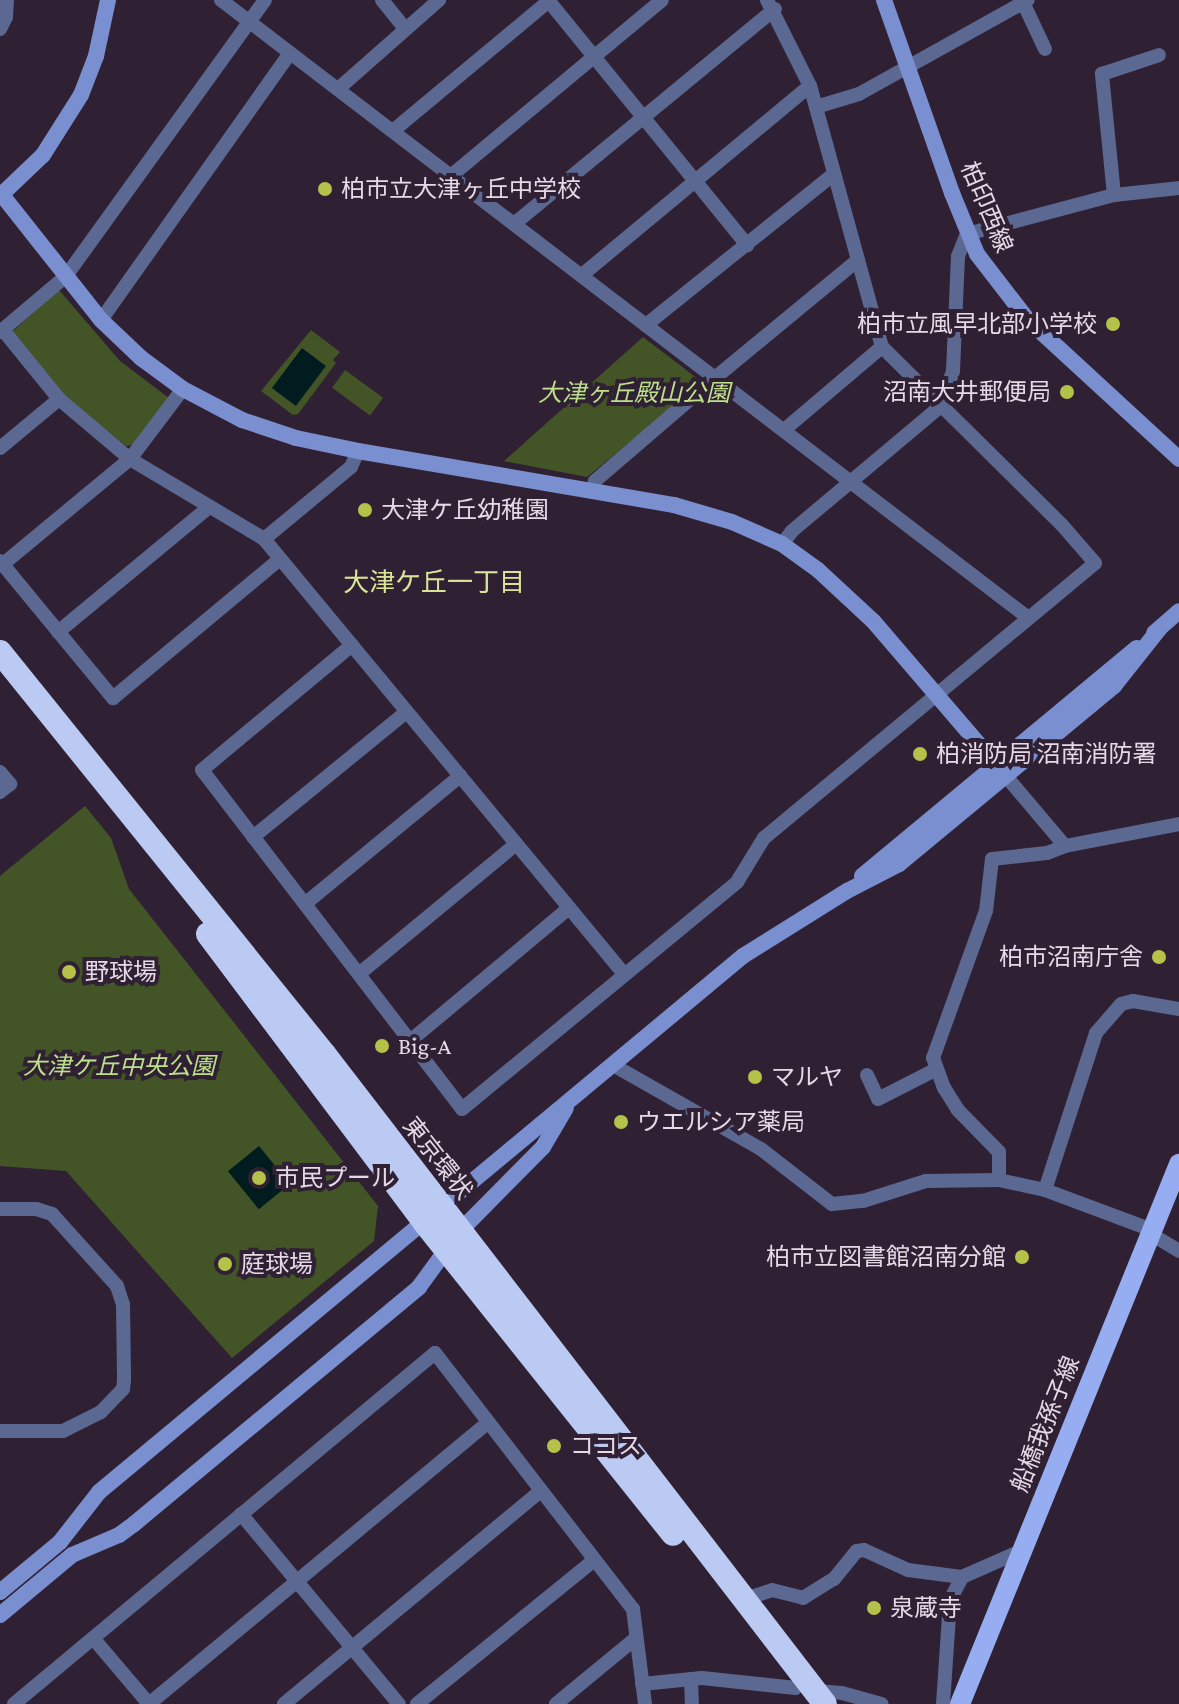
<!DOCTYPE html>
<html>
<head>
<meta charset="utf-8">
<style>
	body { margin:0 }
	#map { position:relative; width:1179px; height:1704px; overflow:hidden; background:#302033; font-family:"Crimson Pro","Noto Sans JP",serif }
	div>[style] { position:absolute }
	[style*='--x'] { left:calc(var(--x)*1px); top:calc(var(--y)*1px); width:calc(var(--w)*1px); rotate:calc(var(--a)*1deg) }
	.green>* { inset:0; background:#435527; transform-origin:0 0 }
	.water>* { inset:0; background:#001c1e; transform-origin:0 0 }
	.street>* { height:14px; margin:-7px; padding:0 7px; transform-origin:7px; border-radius:7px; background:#5b6992 }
	.secondary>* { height:16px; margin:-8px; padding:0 8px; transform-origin:8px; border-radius:8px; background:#798fd0 }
	.primary>* { height:20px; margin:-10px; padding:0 10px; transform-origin:10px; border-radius:10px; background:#96adf1 }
	.highway>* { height:24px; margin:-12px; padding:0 12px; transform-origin:12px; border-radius:12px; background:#bbcaf3 }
	.dots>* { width:22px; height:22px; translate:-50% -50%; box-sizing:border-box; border:4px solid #302033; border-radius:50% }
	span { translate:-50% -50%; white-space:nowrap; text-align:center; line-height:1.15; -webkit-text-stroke:8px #302033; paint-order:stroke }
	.poi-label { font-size:24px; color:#e4d9e5 }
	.left { translate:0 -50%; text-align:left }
	.right { translate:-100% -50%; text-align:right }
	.street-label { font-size:24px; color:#e4d9e5 }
	.park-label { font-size:24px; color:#bde18a; font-style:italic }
	.neighbourhood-label { font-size:26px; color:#dae497 }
</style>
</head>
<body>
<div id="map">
	<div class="green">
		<i style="clip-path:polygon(59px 290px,120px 361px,169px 398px,132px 445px,126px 446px,61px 394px,12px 332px)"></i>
		<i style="clip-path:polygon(311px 330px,340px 352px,333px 360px,336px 363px,298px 414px,293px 415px,261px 391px)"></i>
		<i style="clip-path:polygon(643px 337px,698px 379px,699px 386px,587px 477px,504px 461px)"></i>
		<i style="left:345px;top:370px;width:47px;height:22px;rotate:36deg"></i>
		<i style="clip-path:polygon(85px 806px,111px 838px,129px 889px,378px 1206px,374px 1241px,232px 1358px,66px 1171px,0 1166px,0 876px)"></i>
	</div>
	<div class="water">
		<i style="left:302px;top:348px;width:30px;height:50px;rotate:37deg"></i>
		<i style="left:259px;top:1146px;width:49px;height:40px;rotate:51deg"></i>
	</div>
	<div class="street">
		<i style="--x:221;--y:0;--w:1015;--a:37.43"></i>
		<i style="--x:382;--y:0;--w:36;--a:51"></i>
		<i style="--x:548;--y:0;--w:316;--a:50.9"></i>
		<i style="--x:1022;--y:0;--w:54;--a:64.9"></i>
		<i style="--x:0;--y:29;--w:13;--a:-63"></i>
		<i style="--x:6;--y:17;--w:17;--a:-87"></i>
		<i style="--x:338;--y:89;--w:135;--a:-41.4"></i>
		<i style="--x:816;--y:107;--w:45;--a:-16.8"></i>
		<i style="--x:859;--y:94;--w:193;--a:-29.1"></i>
		<i style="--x:394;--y:130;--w:202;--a:-39.8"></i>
		<i style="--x:452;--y:175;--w:273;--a:-39.8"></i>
		<i style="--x:1114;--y:195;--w:122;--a:-95.7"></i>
		<i style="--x:1102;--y:74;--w:60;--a:-18.4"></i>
		<i style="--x:514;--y:224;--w:338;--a:-39.5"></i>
		<i style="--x:582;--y:275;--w:296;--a:-39.7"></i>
		<i style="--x:101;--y:320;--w:327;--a:-54.7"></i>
		<i style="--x:646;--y:325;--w:241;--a:-38.8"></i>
		<i style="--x:3;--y:330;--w:89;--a:50.9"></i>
		<i style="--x:59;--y:399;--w:93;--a:40.2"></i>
		<i style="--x:130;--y:459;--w:156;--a:30.8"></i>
		<i style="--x:264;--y:539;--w:565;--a:50.39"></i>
		<i style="--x:0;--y:332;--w:87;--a:-40.3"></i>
		<i style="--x:66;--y:276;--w:340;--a:-54.2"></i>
		<i style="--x:784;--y:430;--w:128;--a:-40.3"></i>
		<i style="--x:0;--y:448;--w:77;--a:-39.7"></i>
		<i style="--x:593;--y:489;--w:8;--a:-76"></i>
		<i style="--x:595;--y:481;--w:160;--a:-40.7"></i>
		<i style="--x:716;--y:377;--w:184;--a:-39.5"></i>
		<i style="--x:264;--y:539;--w:113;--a:-39.6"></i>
		<i style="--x:351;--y:467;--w:17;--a:-66"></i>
		<i style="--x:782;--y:544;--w:16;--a:-52"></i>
		<i style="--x:792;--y:531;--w:193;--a:-40"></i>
		<i style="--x:940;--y:407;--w:38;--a:-70"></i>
		<i style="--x:953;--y:371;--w:115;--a:-87.5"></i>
		<i style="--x:958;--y:256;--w:24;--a:-68"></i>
		<i style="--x:967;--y:234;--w:152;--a:-14.9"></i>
		<i style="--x:1114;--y:195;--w:65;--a:-6.1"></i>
		<i style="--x:0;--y:561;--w:178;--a:50.5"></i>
		<i style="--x:113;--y:698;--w:217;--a:-39.8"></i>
		<i style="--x:3;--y:564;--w:165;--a:-39.6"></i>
		<i style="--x:130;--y:459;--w:88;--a:-52.9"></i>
		<i style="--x:58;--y:632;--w:196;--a:-39.6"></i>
		<i style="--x:352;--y:645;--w:195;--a:140.2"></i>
		<i style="--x:202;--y:770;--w:427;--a:52.5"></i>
		<i style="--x:462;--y:1109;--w:357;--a:-39.5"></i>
		<i style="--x:737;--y:882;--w:52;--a:-58.5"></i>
		<i style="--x:764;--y:838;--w:430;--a:-39.7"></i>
		<i style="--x:1095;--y:563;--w:50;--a:-131"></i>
		<i style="--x:1062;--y:525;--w:253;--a:-135.3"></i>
		<i style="--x:882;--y:347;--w:271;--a:-105.4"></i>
		<i style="--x:810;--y:86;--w:96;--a:-116.6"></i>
		<i style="--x:0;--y:772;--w:16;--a:50"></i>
		<i style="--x:10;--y:784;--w:13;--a:141"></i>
		<i style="--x:1005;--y:775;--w:93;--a:49.8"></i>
		<i style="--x:1065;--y:846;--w:116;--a:-10.9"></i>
		<i style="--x:253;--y:837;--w:198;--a:-39.2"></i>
		<i style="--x:306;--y:903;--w:200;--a:-39.5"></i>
		<i style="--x:359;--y:974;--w:204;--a:-39.6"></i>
		<i style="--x:410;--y:1041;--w:207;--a:-39.9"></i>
		<i style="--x:613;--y:1065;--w:170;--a:29.6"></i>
		<i style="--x:761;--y:1149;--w:90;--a:37.8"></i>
		<i style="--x:832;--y:1204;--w:31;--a:-6"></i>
		<i style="--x:863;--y:1201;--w:66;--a:-17.6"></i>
		<i style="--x:926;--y:1181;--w:73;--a:-0.8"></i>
		<i style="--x:999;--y:1180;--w:47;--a:12.3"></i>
		<i style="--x:1045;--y:1190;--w:114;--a:20.5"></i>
		<i style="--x:867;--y:1075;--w:26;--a:65"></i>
		<i style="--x:878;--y:1099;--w:66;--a:-27"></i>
		<i style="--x:999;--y:1180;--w:28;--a:-90"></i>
		<i style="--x:999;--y:1152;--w:59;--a:-134.3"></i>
		<i style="--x:958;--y:1110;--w:26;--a:-122"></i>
		<i style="--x:944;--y:1088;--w:32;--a:-110"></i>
		<i style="--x:933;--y:1058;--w:156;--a:-70.2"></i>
		<i style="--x:986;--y:911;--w:52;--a:-83.4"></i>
		<i style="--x:992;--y:859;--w:55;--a:-6.2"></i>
		<i style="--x:1047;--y:853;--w:19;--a:-21"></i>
		<i style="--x:1045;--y:1190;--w:165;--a:-72"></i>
		<i style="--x:1096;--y:1033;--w:38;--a:-49"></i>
		<i style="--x:1121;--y:1004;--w:12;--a:-14"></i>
		<i style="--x:1133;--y:1001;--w:47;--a:9.9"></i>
		<i style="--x:0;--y:1209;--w:36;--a:0"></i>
		<i style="--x:36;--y:1209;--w:17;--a:17"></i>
		<i style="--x:52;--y:1214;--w:97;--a:47.9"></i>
		<i style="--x:117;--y:1286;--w:19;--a:72"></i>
		<i style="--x:123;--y:1304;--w:76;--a:89.2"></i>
		<i style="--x:124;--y:1380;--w:9;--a:96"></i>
		<i style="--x:123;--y:1389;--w:32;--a:134"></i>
		<i style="--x:101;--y:1412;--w:42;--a:153.4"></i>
		<i style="--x:63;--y:1431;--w:63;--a:180"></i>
		<i style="--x:1151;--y:1234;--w:33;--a:31"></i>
		<i style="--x:241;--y:1514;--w:247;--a:50.3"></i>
		<i style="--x:745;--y:1599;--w:28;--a:-18"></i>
		<i style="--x:772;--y:1590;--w:32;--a:14"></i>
		<i style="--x:803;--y:1598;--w:36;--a:-32"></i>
		<i style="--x:834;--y:1579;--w:36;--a:-51"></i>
		<i style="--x:857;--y:1551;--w:7;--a:-8"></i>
		<i style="--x:864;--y:1550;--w:48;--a:24.4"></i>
		<i style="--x:908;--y:1570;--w:54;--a:7.4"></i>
		<i style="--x:962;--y:1577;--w:64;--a:-23.8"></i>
		<i style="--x:93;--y:1638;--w:87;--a:49.7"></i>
		<i style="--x:149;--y:1704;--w:440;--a:-39.7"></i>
		<i style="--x:691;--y:1679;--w:25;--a:88"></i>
		<i style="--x:642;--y:1684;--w:60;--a:-5.7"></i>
		<i style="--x:702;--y:1678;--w:94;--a:6.1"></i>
		<i style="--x:815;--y:1691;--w:27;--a:4"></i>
		<i style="--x:842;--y:1693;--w:41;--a:15.4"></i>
		<i style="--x:14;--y:1704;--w:548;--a:-39.82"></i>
		<i style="--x:435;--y:1353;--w:324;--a:52.3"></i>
		<i style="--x:633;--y:1609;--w:96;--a:82.8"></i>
		<i style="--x:284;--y:1704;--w:334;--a:-39.7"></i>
		<i style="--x:417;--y:1704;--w:228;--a:-39.1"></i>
		<i style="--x:556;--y:1704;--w:104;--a:-39.5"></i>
		<i style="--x:943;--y:1704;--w:104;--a:-86.1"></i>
		<i style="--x:950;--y:1600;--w:26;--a:-62"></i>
	</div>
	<div class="secondary">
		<i style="--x:884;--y:0;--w:205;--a:70.6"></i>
		<i style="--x:952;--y:193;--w:66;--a:67.7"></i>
		<i style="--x:977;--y:254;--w:82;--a:52.4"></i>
		<i style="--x:1027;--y:319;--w:207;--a:42.6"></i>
		<i style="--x:2;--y:195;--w:159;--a:51.6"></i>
		<i style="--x:101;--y:320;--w:55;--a:43.5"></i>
		<i style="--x:141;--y:358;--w:52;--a:36.4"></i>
		<i style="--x:183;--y:389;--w:67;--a:27.7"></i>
		<i style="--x:242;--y:420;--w:57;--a:18.4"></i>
		<i style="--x:296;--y:438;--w:63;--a:11.8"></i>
		<i style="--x:358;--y:451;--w:321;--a:9.7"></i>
		<i style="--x:674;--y:505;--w:60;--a:16.3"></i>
		<i style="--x:732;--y:522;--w:55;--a:23.7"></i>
		<i style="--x:782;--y:544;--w:44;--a:35.8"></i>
		<i style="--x:818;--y:570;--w:76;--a:42.9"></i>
		<i style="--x:874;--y:622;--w:201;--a:49.4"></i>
		<i style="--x:0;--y:196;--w:59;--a:-43.6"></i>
		<i style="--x:43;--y:155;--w:71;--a:-57.7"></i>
		<i style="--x:81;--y:95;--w:42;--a:-69"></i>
		<i style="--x:96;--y:56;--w:57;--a:-77.9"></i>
		<i style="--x:1154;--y:633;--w:33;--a:-41"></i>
		<i style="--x:862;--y:876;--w:357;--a:-39.7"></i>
		<i style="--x:0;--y:1592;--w:78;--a:-39.8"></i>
		<i style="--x:60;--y:1542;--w:63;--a:-52"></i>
		<i style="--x:99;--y:1492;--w:838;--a:-39.77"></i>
		<i style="--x:743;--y:956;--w:123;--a:-32"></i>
		<i style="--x:847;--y:891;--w:59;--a:-27.4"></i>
		<i style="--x:899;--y:864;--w:279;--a:-39.6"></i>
		<i style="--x:1114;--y:686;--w:74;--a:-51.6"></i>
		<i style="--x:0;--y:1615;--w:94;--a:-39.8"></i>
		<i style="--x:72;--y:1555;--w:51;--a:-23.1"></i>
		<i style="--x:119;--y:1535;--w:19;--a:-36"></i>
		<i style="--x:134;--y:1524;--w:371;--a:-39.7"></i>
		<i style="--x:419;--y:1287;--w:69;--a:-53.8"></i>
		<i style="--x:460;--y:1231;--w:118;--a:-45.3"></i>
		<i style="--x:543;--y:1147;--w:45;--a:-59.5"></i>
	</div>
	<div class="primary">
		<i style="--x:960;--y:1704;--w:583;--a:-67.92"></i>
	</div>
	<div class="highway">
		<i style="--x:0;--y:652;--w:518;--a:51.12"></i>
		<i style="--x:325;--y:1055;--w:819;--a:52.39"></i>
		<i style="--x:208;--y:934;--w:360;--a:53.1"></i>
		<i style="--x:424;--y:1222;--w:399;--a:51.4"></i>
	</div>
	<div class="dots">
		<i style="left:325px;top:189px;background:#b5c249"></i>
		<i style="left:1113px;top:324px;background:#b5c249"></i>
		<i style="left:1067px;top:392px;background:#b5c249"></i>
		<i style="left:365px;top:510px;background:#b5c249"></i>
		<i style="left:920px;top:754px;background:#b5c249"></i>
		<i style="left:1159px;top:957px;background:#b5c249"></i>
		<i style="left:69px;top:972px;background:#b5c249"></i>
		<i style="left:382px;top:1046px;background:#b5c249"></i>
		<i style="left:755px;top:1077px;background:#b5c249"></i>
		<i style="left:621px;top:1122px;background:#b5c249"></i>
		<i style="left:259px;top:1178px;background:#b5c249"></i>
		<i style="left:1022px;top:1257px;background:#b5c249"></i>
		<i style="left:225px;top:1264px;background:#b5c249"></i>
		<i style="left:554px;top:1446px;background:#b5c249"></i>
		<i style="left:874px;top:1608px;background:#b5c249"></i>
	</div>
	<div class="poi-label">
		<span class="left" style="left:341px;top:189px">柏市立大津ヶ丘中学校</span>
		<span class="right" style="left:1097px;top:324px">柏市立風早北部小学校</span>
		<span class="right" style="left:1051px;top:392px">沼南大井郵便局</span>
		<span class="left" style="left:381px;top:510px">大津ケ丘幼稚園</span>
		<span class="left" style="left:936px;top:754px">柏消防局 沼南消防署</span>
		<span class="right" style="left:1143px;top:957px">柏市沼南庁舎</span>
		<span class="left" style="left:85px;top:972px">野球場</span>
		<span class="left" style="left:398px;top:1046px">Big-A</span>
		<span class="left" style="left:771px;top:1077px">マルヤ</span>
		<span class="left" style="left:637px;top:1122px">ウエルシア薬局</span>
		<span class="left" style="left:275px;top:1178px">市民プール</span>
		<span class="right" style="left:1006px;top:1257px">柏市立図書館沼南分館</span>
		<span class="left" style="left:241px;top:1264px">庭球場</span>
		<span class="left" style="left:570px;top:1446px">ココス</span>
		<span class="left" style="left:890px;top:1608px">泉蔵寺</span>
	</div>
	<div class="street-label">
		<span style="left:987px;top:207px;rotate:67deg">柏印西線</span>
		<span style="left:438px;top:1158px;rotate:52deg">東京環状</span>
		<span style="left:1045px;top:1424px;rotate:-68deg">船橋我孫子線</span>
	</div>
	<div class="park-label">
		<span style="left:634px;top:393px">大津ヶ丘殿山公園</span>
		<span style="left:119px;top:1066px">大津ケ丘中央公園</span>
	</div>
	<div class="neighbourhood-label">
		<span style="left:434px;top:583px">大津ケ丘一丁目</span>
	</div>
</div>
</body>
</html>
